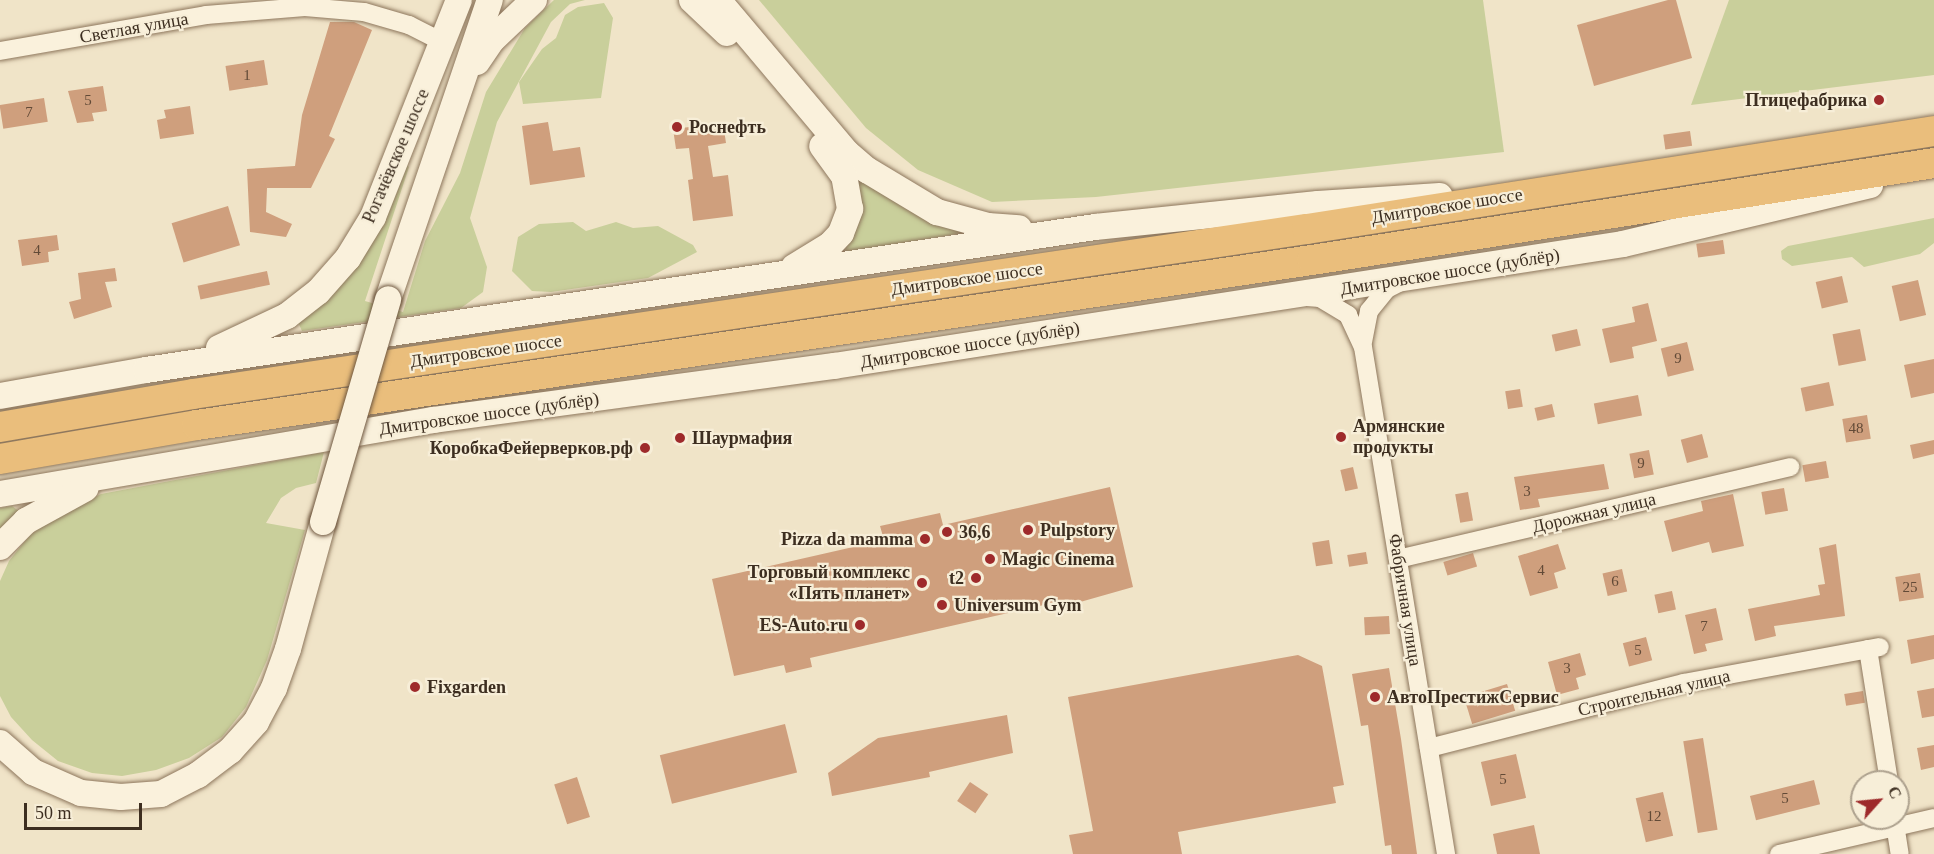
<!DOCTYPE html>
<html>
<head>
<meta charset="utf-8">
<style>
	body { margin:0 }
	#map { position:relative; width:1934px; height:854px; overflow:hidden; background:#f0e4c8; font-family:"Times New Roman",serif }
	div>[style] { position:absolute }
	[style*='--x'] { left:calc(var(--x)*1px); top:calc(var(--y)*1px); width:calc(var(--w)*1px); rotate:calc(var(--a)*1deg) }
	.green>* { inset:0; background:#c9cf9b }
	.building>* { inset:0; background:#cf9f7d; transform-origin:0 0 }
	.roads { filter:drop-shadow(0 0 2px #8d765c) drop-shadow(0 0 2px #8d765c) }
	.minor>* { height:18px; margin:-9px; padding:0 9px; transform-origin:9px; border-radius:9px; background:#faf1dc }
	.secondary>* { height:26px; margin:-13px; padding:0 13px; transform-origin:13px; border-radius:13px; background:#faf1dc }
	.trunk>* { height:30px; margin:-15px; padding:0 15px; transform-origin:15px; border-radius:15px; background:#eabe7c }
	.bridges { filter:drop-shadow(0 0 2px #6f573f) drop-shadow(0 0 2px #6f573f) }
	.secondary-bridge>* { height:26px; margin:-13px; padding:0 13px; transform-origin:13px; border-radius:13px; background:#faf1dc }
	.dots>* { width:16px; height:16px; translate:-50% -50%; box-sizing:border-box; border:3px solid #f7eed8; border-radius:50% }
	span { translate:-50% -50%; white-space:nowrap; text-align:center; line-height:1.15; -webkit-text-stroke:4.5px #f7eed8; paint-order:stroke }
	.number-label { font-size:15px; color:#624a37 }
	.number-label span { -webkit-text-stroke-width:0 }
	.street-label { font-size:18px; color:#3d2e20 }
	.poi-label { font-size:18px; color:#3d2e20; font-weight:700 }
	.right { translate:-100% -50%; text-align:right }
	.left { translate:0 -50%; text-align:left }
	.north { position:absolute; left:1850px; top:770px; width:60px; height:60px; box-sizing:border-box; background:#f7eed8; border:2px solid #ada18e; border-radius:50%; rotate:63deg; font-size:16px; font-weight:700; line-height:24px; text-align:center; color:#3d2e20 }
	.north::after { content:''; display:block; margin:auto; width:21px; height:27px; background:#9e2a2b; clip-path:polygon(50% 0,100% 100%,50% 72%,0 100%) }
	.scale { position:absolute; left:24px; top:803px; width:118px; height:27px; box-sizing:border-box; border:3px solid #3d2e20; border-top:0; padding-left:8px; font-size:18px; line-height:21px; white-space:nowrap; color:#3d2e20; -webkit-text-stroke:4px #f7eed8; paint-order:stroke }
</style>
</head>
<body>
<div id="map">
	<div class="green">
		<i style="clip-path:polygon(554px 0,585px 0,570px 4px,551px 22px,497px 122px,470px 218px,487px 267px,483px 292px,461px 308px,302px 331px,297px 320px,405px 164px,409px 167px,365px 301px,403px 312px,425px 241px,460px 173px,486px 92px,525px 28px)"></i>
		<i style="clip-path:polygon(759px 0,1483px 0,1504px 152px,1096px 197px,992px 202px,918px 170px,866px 128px)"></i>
		<i style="clip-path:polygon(1729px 0,1934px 0,1934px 75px,1691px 105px)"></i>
		<i style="clip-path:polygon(604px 3px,613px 18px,601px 98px,523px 104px,519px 82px,542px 49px,556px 38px,565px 15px,578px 7px)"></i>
		<i style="clip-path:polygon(862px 178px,962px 229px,962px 233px,845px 253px,857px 182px)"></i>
		<i style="clip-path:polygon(1934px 218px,1934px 243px,1920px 254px,1864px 267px,1852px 257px,1792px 266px,1782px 259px,1781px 251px,1788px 246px)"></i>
		<i style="clip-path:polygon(573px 222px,586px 231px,616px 222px,633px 228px,658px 226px,693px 245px,697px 252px,648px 278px,551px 292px,532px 291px,512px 271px,518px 237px,539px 224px)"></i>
		<i style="clip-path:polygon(324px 452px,316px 483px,296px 488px,281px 498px,266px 523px,305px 530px,267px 660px,246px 707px,222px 737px,189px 758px,156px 770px,122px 776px,92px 773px,58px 761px,32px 740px,11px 717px,0 696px,0 581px,9px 561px,29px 536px,60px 513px,101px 494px)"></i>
		<i style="clip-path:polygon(12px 506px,20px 512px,0 537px,0 508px)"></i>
	</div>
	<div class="building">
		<i style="clip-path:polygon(1668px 0,1676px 0,1692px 58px,1594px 86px,1577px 25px)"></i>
		<i style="clip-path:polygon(330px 22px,354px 22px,372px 30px,329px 136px,335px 139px,311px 188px,267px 188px,266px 212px,292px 224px,286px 237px,250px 232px,247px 169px,295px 166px,302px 115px)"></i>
		<i style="left:264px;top:60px;width:25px;height:39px;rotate:81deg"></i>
		<i style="clip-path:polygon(103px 86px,107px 111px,92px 113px,94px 121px,77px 123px,68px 91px)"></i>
		<i style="left:44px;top:98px;width:24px;height:45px;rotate:81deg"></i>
		<i style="clip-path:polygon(190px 106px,194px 134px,160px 139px,157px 120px,166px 118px,164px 110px)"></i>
		<i style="clip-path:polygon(548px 122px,553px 151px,580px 147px,585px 177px,530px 185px,522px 126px)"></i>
		<i style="clip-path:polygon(723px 123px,726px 143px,708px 146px,713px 177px,728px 175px,733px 216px,693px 221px,688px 180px,693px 179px,689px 148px,676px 149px,673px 129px)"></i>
		<i style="left:1690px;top:131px;width:15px;height:27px;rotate:82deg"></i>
		<i style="left:228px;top:206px;width:41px;height:59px;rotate:73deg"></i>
		<i style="clip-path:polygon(57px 235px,59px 250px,48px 252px,49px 262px,22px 266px,18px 240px)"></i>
		<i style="left:1723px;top:240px;width:14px;height:27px;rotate:82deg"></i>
		<i style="clip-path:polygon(115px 268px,117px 281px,105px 282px,112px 307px,74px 319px,69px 302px,81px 299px,78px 273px)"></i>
		<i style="left:267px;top:271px;width:14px;height:71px;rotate:78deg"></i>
		<i style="left:1842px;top:276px;width:27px;height:27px;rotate:77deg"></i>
		<i style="left:1918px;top:280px;width:36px;height:27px;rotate:77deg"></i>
		<i style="clip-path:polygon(1648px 303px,1657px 341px,1632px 347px,1634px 358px,1610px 363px,1602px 329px,1635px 322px,1632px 307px)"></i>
		<i style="left:1577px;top:329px;width:17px;height:26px;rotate:77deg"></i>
		<i style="left:1860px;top:329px;width:32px;height:28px;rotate:79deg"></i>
		<i style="left:1687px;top:342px;width:29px;height:27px;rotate:76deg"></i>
		<i style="clip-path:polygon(1934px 359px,1934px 393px,1911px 398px,1904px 365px)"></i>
		<i style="left:1829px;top:382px;width:24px;height:29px;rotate:78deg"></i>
		<i style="left:1520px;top:389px;width:18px;height:15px;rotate:81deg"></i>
		<i style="left:1638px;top:395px;width:21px;height:45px;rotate:79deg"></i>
		<i style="left:1552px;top:404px;width:13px;height:18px;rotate:77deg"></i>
		<i style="left:1867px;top:415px;width:24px;height:25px;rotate:81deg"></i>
		<i style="left:1702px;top:434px;width:24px;height:22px;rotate:75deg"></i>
		<i style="clip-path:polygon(1934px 440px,1934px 454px,1913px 459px,1910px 445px)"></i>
		<i style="left:1649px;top:450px;width:25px;height:20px;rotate:79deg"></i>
		<i style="left:1826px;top:461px;width:17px;height:24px;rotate:80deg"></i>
		<i style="clip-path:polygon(1604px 464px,1609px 489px,1538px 499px,1540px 507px,1520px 510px,1514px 477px)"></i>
		<i style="left:1353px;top:467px;width:22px;height:13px;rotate:77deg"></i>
		<i style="clip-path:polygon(1110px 487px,1133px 587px,1059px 608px,1057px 602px,810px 658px,812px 667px,786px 673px,784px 665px,734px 676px,712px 579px,884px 540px,880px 526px,940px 513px,943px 525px)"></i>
		<i style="left:1784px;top:488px;width:23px;height:23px;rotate:80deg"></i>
		<i style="left:1468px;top:492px;width:29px;height:13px;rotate:80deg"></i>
		<i style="clip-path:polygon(1733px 494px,1744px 546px,1712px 553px,1709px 542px,1672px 552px,1664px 521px,1703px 511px,1701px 501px)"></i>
		<i style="left:1329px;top:540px;width:24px;height:17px;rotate:81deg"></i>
		<i style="clip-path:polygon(1558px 544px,1566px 569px,1554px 573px,1558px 588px,1530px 596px,1518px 556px)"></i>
		<i style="clip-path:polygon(1836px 544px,1845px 616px,1774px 626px,1776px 636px,1755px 641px,1748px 609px,1820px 595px,1818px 585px,1825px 584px,1819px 548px)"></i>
		<i style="left:1366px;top:552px;width:12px;height:19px;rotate:81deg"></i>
		<i style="left:1473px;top:553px;width:14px;height:31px;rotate:73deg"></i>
		<i style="left:1622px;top:569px;width:23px;height:20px;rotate:77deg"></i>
		<i style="left:1920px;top:573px;width:25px;height:25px;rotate:81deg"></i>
		<i style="left:1672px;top:591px;width:19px;height:18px;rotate:78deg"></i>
		<i style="clip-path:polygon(1716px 608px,1723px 640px,1705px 644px,1707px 651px,1694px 654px,1685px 615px)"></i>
		<i style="left:1389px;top:616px;width:18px;height:25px;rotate:87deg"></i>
		<i style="clip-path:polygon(1934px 635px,1934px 659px,1911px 664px,1907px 640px)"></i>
		<i style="left:1646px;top:637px;width:24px;height:24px;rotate:75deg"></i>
		<i style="clip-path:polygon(1580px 653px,1586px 675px,1576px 678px,1579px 689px,1557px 695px,1548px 662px)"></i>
		<i style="clip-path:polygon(1298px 655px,1322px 666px,1344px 785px,1333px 787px,1336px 803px,1178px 832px,1182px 854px,1073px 854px,1069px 835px,1093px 831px,1068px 697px)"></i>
		<i style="clip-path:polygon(1389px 668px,1401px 739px,1417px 854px,1392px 854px,1391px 845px,1385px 846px,1368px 725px,1361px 726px,1352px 674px)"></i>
		<i style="left:1507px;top:684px;width:28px;height:45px;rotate:73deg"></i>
		<i style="clip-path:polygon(1934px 688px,1934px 716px,1922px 718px,1917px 691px)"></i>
		<i style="left:1863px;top:691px;width:12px;height:19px;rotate:81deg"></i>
		<i style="clip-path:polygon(1007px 715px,1013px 753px,929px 772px,930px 777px,832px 796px,828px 773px,878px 738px)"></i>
		<i style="left:785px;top:724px;width:50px;height:129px;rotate:76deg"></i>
		<i style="left:1703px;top:738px;width:93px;height:20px;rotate:81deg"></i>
		<i style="clip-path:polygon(1934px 745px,1934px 767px,1921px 770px,1917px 748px)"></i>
		<i style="left:1516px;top:754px;width:45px;height:36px;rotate:77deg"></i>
		<i style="left:577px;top:777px;width:42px;height:24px;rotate:72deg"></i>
		<i style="left:1814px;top:780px;width:25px;height:66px;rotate:76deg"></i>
		<i style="left:970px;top:782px;width:22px;height:23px;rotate:34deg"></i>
		<i style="left:1663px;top:792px;width:45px;height:28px;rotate:77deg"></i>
		<i style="clip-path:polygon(1534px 825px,1540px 854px,1497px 854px,1493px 834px)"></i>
	</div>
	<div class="roads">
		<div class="minor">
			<i style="--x:0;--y:51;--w:209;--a:-9.9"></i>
			<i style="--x:206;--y:15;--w:99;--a:-4.6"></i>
			<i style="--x:305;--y:7;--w:59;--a:4.8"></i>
			<i style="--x:364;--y:12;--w:47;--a:16.1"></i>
			<i style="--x:409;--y:25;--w:37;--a:27"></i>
			<i style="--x:1307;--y:297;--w:13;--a:4"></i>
			<i style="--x:1320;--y:298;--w:33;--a:31"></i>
			<i style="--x:1348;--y:315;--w:35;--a:65"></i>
			<i style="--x:1363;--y:347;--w:514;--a:80.7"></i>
			<i style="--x:1363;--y:342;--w:32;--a:-79"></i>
			<i style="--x:1369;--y:311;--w:28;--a:-51"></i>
			<i style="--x:1387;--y:289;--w:18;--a:-27"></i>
			<i style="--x:1398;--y:559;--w:403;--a:-13.2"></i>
			<i style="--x:1868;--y:649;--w:135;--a:81"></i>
			<i style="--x:1429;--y:748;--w:263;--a:-14.3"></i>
			<i style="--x:1684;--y:683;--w:199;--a:-10.4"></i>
			<i style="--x:1894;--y:818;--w:36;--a:81"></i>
			<i style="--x:1779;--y:854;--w:159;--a:-13.1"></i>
		</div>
		<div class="secondary">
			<i style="--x:692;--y:0;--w:48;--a:43.3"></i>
			<i style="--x:718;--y:0;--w:199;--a:49.9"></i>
			<i style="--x:846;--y:152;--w:28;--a:41"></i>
			<i style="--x:867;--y:170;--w:82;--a:31"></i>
			<i style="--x:937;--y:212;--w:53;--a:15.4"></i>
			<i style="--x:988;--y:226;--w:31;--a:4"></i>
			<i style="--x:477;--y:62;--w:27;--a:-56"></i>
			<i style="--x:492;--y:40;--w:58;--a:-43.6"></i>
			<i style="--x:794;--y:267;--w:42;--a:-31.4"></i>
			<i style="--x:830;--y:245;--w:16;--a:-47"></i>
			<i style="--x:841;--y:233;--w:26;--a:-69"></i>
			<i style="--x:850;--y:209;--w:34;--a:-100"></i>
			<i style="--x:844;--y:176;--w:37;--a:-126"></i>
			<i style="--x:388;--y:299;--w:316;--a:-71.2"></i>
			<i style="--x:219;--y:348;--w:75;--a:-25.2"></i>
			<i style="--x:287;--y:316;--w:39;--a:-38"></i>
			<i style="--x:318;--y:292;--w:45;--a:-48.6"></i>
			<i style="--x:348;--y:258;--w:48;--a:-58.6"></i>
			<i style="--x:373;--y:217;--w:233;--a:-68.4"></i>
			<i style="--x:0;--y:396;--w:148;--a:-10.1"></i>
			<i style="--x:146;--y:370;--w:960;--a:-8.57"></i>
			<i style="--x:1095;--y:227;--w:224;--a:-5.9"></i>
			<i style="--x:1318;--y:204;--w:122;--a:-3.8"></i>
			<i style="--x:0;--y:494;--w:440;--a:-9.7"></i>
			<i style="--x:434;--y:420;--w:404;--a:-7.7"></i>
			<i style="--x:834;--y:366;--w:798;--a:-8.79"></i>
			<i style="--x:1623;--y:244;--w:254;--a:-13.4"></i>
			<i style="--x:0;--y:547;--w:37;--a:-45"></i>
			<i style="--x:26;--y:521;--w:68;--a:-28.8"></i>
			<i style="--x:0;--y:743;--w:44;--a:41.3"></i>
			<i style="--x:33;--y:772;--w:52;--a:23.6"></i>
			<i style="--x:81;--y:793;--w:40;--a:5.7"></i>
			<i style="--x:121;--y:797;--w:40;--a:-4.3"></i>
			<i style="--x:161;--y:794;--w:42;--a:-27.2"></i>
			<i style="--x:198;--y:775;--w:40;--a:-37"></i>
			<i style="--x:230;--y:751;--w:39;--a:-48"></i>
			<i style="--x:256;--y:722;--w:38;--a:-62"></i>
			<i style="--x:274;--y:688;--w:41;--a:-70.3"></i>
			<i style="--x:288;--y:649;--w:132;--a:-74.6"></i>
		</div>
		<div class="trunk">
			<i style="--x:0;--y:427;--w:196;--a:-9.7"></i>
			<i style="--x:193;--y:394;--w:1126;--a:-8.43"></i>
			<i style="--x:1307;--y:229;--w:635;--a:-8.88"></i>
			<i style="--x:0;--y:459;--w:200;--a:-9.8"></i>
			<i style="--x:197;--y:425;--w:1127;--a:-8.42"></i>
			<i style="--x:1312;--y:260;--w:630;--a:-8.86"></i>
		</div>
	</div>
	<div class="bridges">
		<div class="secondary-bridge">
			<i style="--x:323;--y:522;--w:232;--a:-73.7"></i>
		</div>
	</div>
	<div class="dots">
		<i style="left:1879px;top:100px;background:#9e2a2b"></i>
		<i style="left:677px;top:127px;background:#9e2a2b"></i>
		<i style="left:1341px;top:437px;background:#9e2a2b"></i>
		<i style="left:680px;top:438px;background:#9e2a2b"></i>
		<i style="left:645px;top:448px;background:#9e2a2b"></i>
		<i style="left:1028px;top:530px;background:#9e2a2b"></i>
		<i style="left:947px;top:532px;background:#9e2a2b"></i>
		<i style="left:925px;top:539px;background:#9e2a2b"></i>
		<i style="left:990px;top:559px;background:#9e2a2b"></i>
		<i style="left:976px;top:578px;background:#9e2a2b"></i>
		<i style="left:922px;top:583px;background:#9e2a2b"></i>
		<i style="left:942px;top:605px;background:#9e2a2b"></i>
		<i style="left:860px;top:625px;background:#9e2a2b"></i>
		<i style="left:415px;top:687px;background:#9e2a2b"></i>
		<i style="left:1375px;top:697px;background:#9e2a2b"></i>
	</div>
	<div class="number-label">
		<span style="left:247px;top:76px">1</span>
		<span style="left:88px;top:101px">5</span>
		<span style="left:29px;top:113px">7</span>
		<span style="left:37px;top:251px">4</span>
		<span style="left:1678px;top:359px">9</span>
		<span style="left:1856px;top:429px">48</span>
		<span style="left:1641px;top:464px">9</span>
		<span style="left:1527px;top:492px">3</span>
		<span style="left:1541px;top:571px">4</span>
		<span style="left:1615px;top:582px">6</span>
		<span style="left:1910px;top:588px">25</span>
		<span style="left:1704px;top:627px">7</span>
		<span style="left:1638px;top:651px">5</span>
		<span style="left:1567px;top:669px">3</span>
		<span style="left:1503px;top:780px">5</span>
		<span style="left:1785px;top:799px">5</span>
		<span style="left:1654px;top:817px">12</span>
	</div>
	<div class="street-label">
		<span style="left:134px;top:28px;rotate:-10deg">Светлая улица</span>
		<span style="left:396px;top:156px;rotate:-67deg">Рогачёвское шоссе</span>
		<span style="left:1447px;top:206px;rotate:-9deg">Дмитровское шоссе</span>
		<span style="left:1450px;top:272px;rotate:-9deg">Дмитровское шоссе (дублёр)</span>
		<span style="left:967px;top:279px;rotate:-8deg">Дмитровское шоссе</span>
		<span style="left:970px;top:345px;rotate:-9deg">Дмитровское шоссе (дублёр)</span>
		<span style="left:486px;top:351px;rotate:-8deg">Дмитровское шоссе</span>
		<span style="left:489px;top:414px;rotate:-8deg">Дмитровское шоссе (дублёр)</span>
		<span style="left:1594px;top:513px;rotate:-13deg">Дорожная улица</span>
		<span style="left:1405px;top:600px;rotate:81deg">Фабричная улица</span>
		<span style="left:1654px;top:693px;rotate:-13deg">Строительная улица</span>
	</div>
	<div class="poi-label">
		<span class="right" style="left:1867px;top:100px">Птицефабрика</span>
		<span class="left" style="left:689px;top:127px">Роснефть</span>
		<span class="left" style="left:1353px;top:437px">Армянские<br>продукты</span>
		<span class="left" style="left:692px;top:438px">Шаурмафия</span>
		<span class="right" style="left:633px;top:448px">КоробкаФейерверков.рф</span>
		<span class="left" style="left:1040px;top:530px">Pulpstory</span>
		<span class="left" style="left:959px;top:532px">36,6</span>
		<span class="right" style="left:913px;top:539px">Pizza da mamma</span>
		<span class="left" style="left:1002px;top:559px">Magic Cinema</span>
		<span class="right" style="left:910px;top:583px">Торговый комплекс<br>«Пять планет»</span>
		<span class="right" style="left:964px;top:578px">t2</span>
		<span class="left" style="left:954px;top:605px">Universum Gym</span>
		<span class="right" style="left:848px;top:625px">ES-Auto.ru</span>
		<span class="left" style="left:427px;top:687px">Fixgarden</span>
		<span class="left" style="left:1387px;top:697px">АвтоПрестижСервис</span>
	</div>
	<div class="north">С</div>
	<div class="scale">50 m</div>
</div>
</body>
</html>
